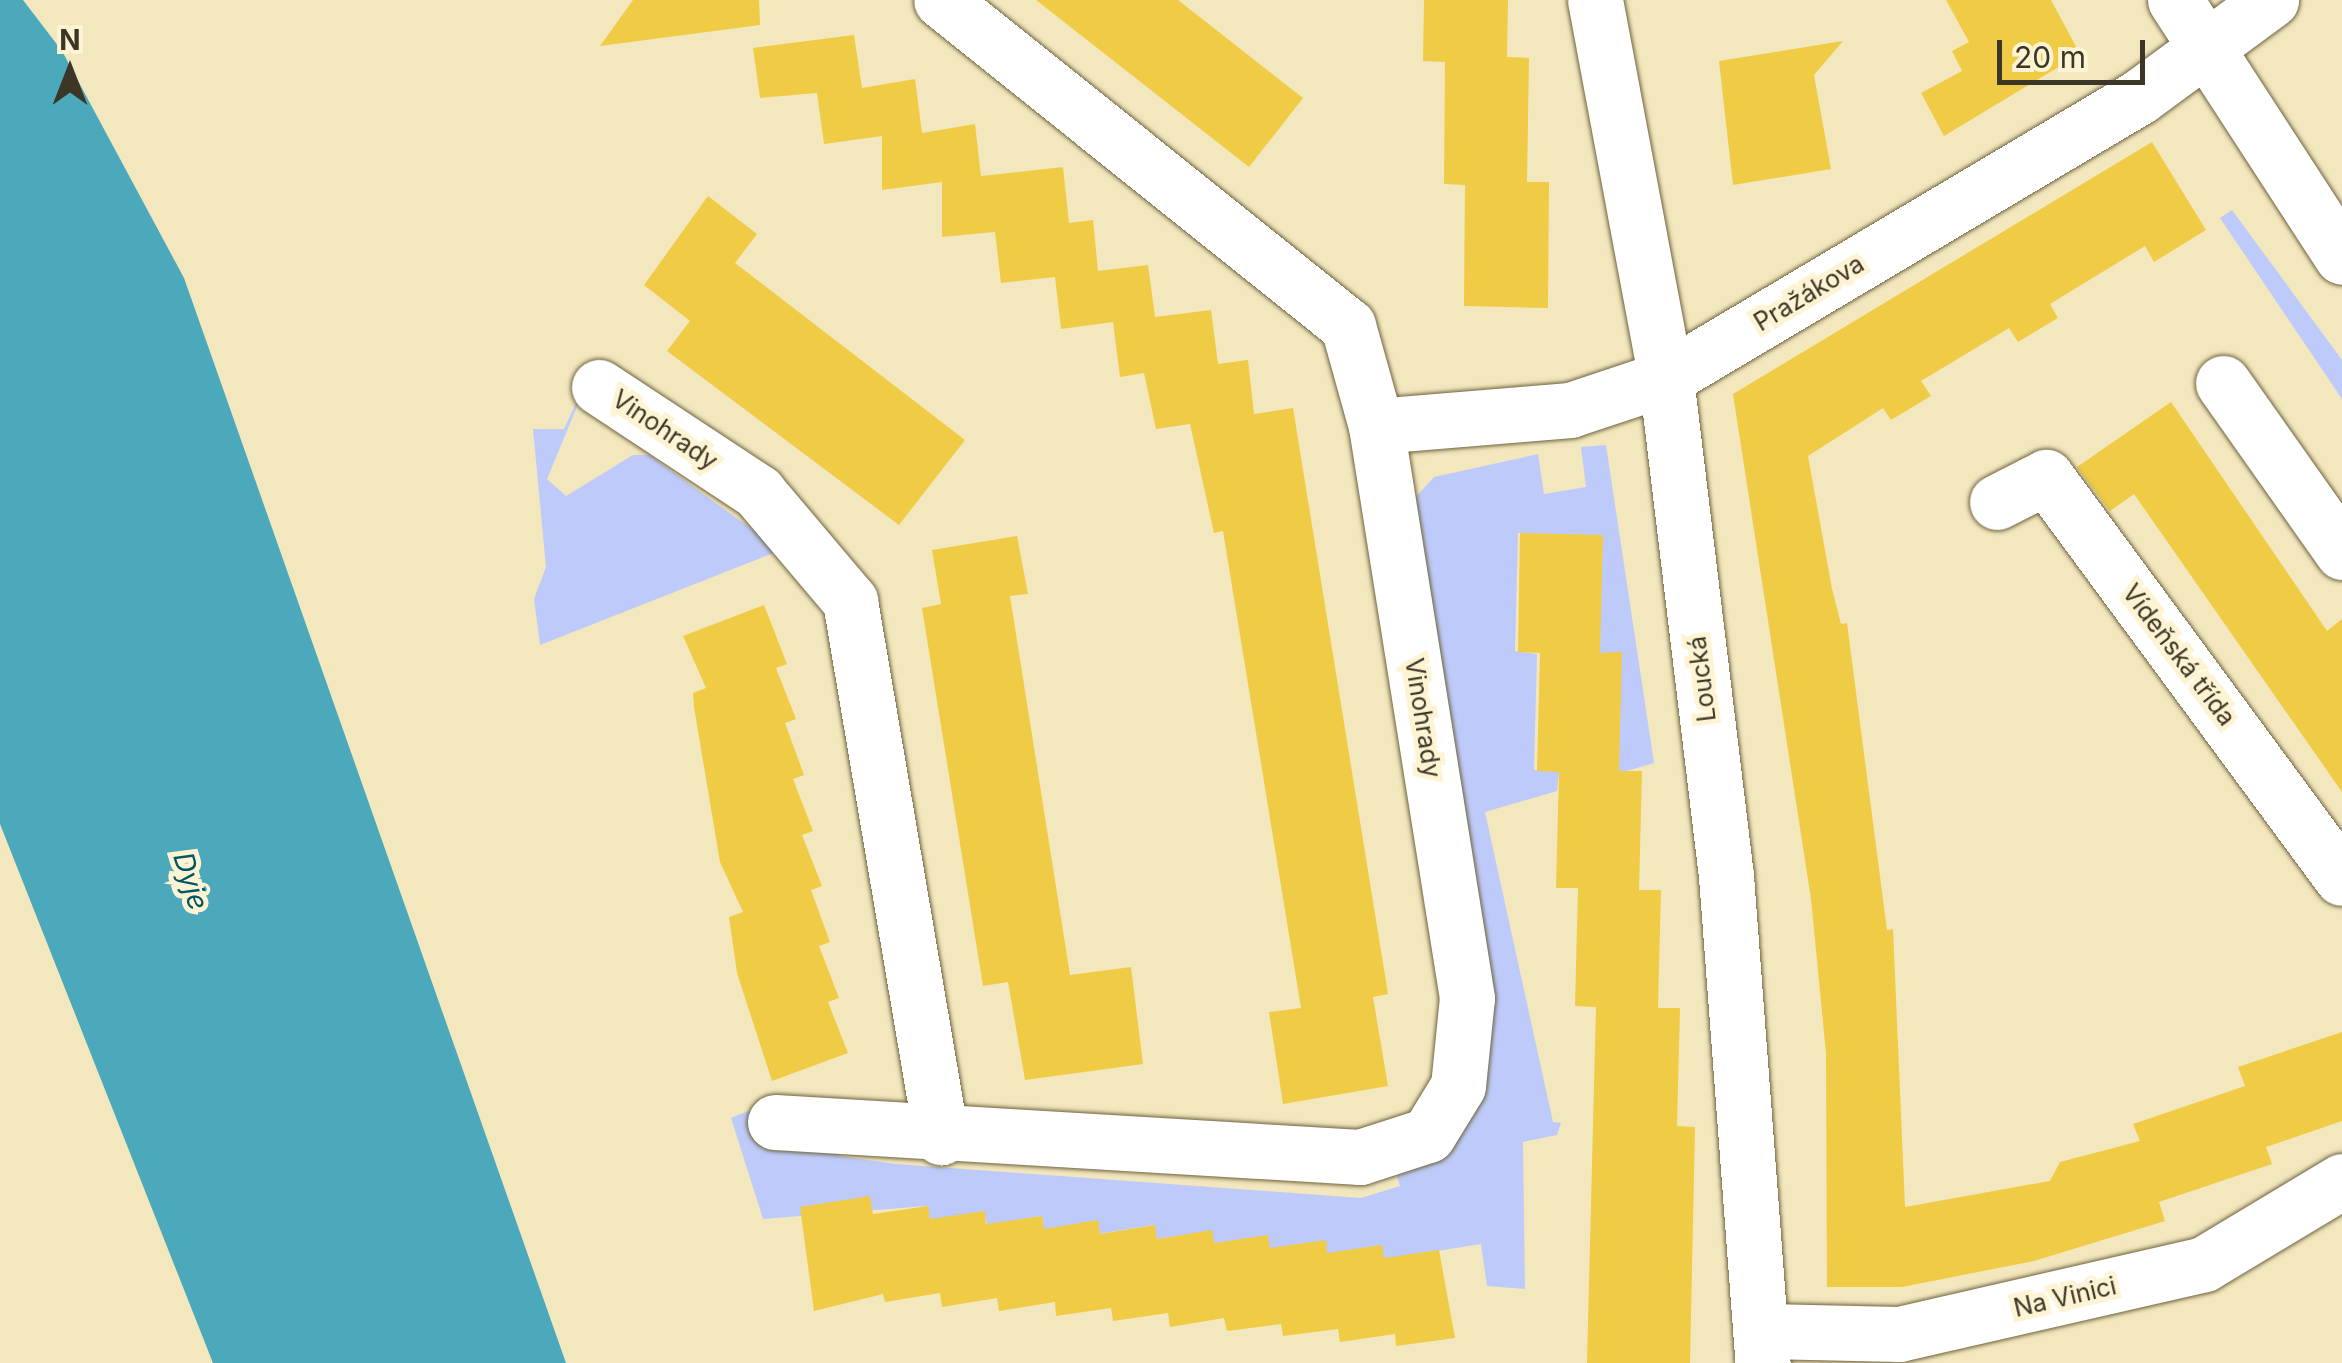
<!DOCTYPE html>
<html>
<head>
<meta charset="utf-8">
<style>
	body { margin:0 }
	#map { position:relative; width:2342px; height:1363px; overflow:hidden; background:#f3e7be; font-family:Inter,sans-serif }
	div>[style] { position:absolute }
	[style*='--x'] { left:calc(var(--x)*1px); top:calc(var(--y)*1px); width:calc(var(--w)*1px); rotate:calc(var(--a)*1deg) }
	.green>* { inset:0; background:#becbfa }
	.water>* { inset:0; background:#4ca8bb }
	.building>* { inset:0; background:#f0cb45 }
	.roads { filter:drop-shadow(0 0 2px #6e633e) drop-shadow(0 0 2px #6e633e) }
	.street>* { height:55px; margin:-27.5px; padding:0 27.5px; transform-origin:27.5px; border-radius:27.5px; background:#fff }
	.primary>* { height:55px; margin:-27.5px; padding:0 27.5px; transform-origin:27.5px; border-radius:27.5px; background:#fff }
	span { translate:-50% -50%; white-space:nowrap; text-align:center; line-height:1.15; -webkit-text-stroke:10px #fef4d3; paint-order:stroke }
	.street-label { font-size:25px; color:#3b3626 }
	.water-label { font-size:28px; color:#005663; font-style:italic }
	.north { position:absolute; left:20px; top:20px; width:100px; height:100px; -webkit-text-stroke:8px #fef4d3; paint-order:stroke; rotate:0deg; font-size:28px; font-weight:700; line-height:40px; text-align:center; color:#3b3626 }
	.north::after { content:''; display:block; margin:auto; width:35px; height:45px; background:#3b3626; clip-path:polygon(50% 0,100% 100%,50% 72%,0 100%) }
	.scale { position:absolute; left:1997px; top:40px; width:148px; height:45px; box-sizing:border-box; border:5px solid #3b3626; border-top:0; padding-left:12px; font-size:30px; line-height:35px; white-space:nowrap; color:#3b3626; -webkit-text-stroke:8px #fef4d3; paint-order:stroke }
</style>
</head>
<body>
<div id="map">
	<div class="green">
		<i style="clip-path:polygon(2232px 210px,2342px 360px,2342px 399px,2220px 218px)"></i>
		<i style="clip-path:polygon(598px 356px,547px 479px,566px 496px,633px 455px,649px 455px,781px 550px,540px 645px,534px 599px,546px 567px,533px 429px,564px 429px)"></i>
		<i style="clip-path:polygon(1606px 445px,1654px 763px,1616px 774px,1620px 653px,1599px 653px,1601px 536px,1518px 533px,1515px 651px,1537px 654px,1534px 770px,1559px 772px,1557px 791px,1485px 812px,1553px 1122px,1561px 1123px,1557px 1135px,1523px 1142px,1525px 1289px,1487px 1286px,1481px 1244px,1381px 1260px,1211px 1244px,1211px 1231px,1157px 1239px,1154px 1225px,1098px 1234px,1098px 1221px,1044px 1231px,1041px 1216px,987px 1225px,984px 1211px,930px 1221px,927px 1206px,763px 1219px,731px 1118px,776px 1100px,839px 1147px,839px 1156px,896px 1164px,1361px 1198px,1400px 1186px,1397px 1176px,1453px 1131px,1415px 498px,1434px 477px,1538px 454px,1544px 494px,1586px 487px,1581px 447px)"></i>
	</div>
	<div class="water">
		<i style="clip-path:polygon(0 0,23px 0,62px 51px,184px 278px,566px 1363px,213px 1363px,0 824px)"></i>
	</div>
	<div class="building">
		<i style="clip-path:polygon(633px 0,759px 0,760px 25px,600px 46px)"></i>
		<i style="clip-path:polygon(1036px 0,1178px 0,1303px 98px,1249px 167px)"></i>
		<i style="clip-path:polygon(1424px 0,1508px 0,1507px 57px,1529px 58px,1527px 182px,1549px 182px,1548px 308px,1464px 306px,1465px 185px,1444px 184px,1445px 62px,1423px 61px)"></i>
		<i style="clip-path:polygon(1946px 0,2051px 0,2080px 54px,1944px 136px,1921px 93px,1962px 71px,1952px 51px,1969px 42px)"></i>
		<i style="clip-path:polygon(854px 35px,862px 88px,915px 79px,922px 133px,975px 124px,981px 176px,1063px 167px,1069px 223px,1093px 220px,1098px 271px,1148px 265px,1155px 317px,1211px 310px,1218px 364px,1248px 360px,1254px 414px,1293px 408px,1388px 994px,1373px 997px,1388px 1086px,1283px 1104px,1269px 1012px,1301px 1008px,1223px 531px,1214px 533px,1190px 424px,1156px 429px,1144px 373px,1120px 377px,1113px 322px,1061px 329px,1055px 277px,1001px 283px,995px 232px,942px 237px,942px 182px,882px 190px,882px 136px,824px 144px,817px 93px,760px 98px,753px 48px)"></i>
		<i style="clip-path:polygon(1843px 41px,1814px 75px,1831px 169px,1733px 185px,1719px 61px)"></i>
		<i style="clip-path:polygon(2152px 142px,2206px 230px,2154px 262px,2145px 246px,2050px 304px,2058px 318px,2018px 342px,2009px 328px,1921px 381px,1931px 396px,1891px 420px,1883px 408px,1808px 456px,1832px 589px,1841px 624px,1847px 623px,1887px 930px,1893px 929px,1905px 1207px,2050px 1181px,2060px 1162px,2140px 1141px,2133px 1124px,2245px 1086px,2238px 1067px,2342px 1032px,2342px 1121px,2266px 1147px,2272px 1164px,2159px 1202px,2165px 1221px,2034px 1261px,1902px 1287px,1827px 1287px,1826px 1053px,1811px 899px,1733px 394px)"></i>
		<i style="clip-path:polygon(708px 196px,757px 234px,735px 263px,965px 440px,899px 525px,667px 351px,690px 321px,644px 285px)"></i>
		<i style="clip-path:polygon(2171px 402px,2327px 631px,2342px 619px,2342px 792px,2134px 494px,2110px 511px,2077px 467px)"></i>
		<i style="clip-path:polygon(1520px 533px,1603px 535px,1600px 653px,1622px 652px,1619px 771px,1642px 771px,1639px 890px,1661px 890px,1658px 1008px,1680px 1008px,1677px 1126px,1695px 1127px,1690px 1363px,1587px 1363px,1596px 1007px,1575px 1006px,1578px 888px,1556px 888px,1559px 772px,1537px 771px,1540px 653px,1518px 652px)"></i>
		<i style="clip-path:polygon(1017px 536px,1028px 594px,1010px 596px,1070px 975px,1131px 967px,1143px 1064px,1025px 1080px,1008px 982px,983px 986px,922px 608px,941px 604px,932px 550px)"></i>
		<i style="clip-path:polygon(764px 605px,787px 664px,776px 668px,796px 719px,785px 723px,804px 775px,793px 779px,813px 831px,802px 835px,822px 886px,811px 890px,830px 942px,819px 946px,839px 998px,828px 1002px,848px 1053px,772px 1081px,737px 973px,729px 917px,743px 912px,720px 862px,694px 707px,693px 693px,706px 688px,683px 636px)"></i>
		<i style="clip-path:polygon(870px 1196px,873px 1214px,928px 1206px,930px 1219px,985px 1211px,986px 1224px,1042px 1216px,1044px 1229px,1098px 1220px,1100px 1234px,1155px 1225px,1157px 1239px,1212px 1230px,1214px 1243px,1268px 1235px,1270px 1248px,1326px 1240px,1327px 1253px,1382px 1245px,1384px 1258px,1439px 1250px,1455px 1338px,1396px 1346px,1395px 1334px,1340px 1342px,1338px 1329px,1283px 1336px,1281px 1324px,1227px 1331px,1224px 1318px,1170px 1327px,1168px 1313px,1113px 1321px,1111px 1308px,1056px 1316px,1055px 1302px,999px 1311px,997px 1298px,942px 1307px,940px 1293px,885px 1302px,883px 1294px,814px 1311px,800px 1207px)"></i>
	</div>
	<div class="roads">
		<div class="street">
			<i style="--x:1595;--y:0;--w:385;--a:79.4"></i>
			<i style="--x:1666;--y:378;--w:502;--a:83.13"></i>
			<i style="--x:1726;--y:876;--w:488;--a:85.7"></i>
			<i style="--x:2223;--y:383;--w:207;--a:54.8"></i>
			<i style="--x:599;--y:387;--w:191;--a:33.4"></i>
			<i style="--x:758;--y:492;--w:143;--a:49.8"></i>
			<i style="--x:850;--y:601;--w:544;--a:80.36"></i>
			<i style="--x:1376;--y:426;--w:195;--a:-4.7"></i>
			<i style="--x:1570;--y:410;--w:101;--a:-18.4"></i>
			<i style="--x:1666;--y:378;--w:550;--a:-30.71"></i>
			<i style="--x:2139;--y:97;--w:164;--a:-36.3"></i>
			<i style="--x:1997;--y:502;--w:55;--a:-27"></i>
			<i style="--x:2046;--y:477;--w:498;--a:53.6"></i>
			<i style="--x:775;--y:1122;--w:586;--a:3.42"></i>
			<i style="--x:1360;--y:1157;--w:71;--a:-17.9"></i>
			<i style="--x:1428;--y:1135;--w:57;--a:-58.5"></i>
			<i style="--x:1458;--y:1086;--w:88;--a:-84.2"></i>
			<i style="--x:1467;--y:998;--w:579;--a:-99.04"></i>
			<i style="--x:1376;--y:426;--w:104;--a:-105.6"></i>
			<i style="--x:1348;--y:326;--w:521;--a:-141.31"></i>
			<i style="--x:1766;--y:1331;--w:133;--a:1.3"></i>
			<i style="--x:1899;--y:1334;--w:313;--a:-12.9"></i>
			<i style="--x:2204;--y:1264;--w:161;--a:-31"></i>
		</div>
		<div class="primary">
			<i style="--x:2175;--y:0;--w:306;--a:57"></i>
		</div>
	</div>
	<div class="street-label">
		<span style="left:1809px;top:293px;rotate:-31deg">Pražákova</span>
		<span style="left:665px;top:430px;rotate:34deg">Vinohrady</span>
		<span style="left:2179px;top:655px;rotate:53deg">Vídeňská třída</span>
		<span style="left:1702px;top:679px;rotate:-97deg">Loucká</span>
		<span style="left:1423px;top:718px;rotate:81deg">Vinohrady</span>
		<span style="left:2065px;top:1297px;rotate:-13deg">Na Vinici</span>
	</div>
	<div class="water-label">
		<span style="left:191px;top:881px;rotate:73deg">Dyje</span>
	</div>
	<div class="north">N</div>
	<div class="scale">20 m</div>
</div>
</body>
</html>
